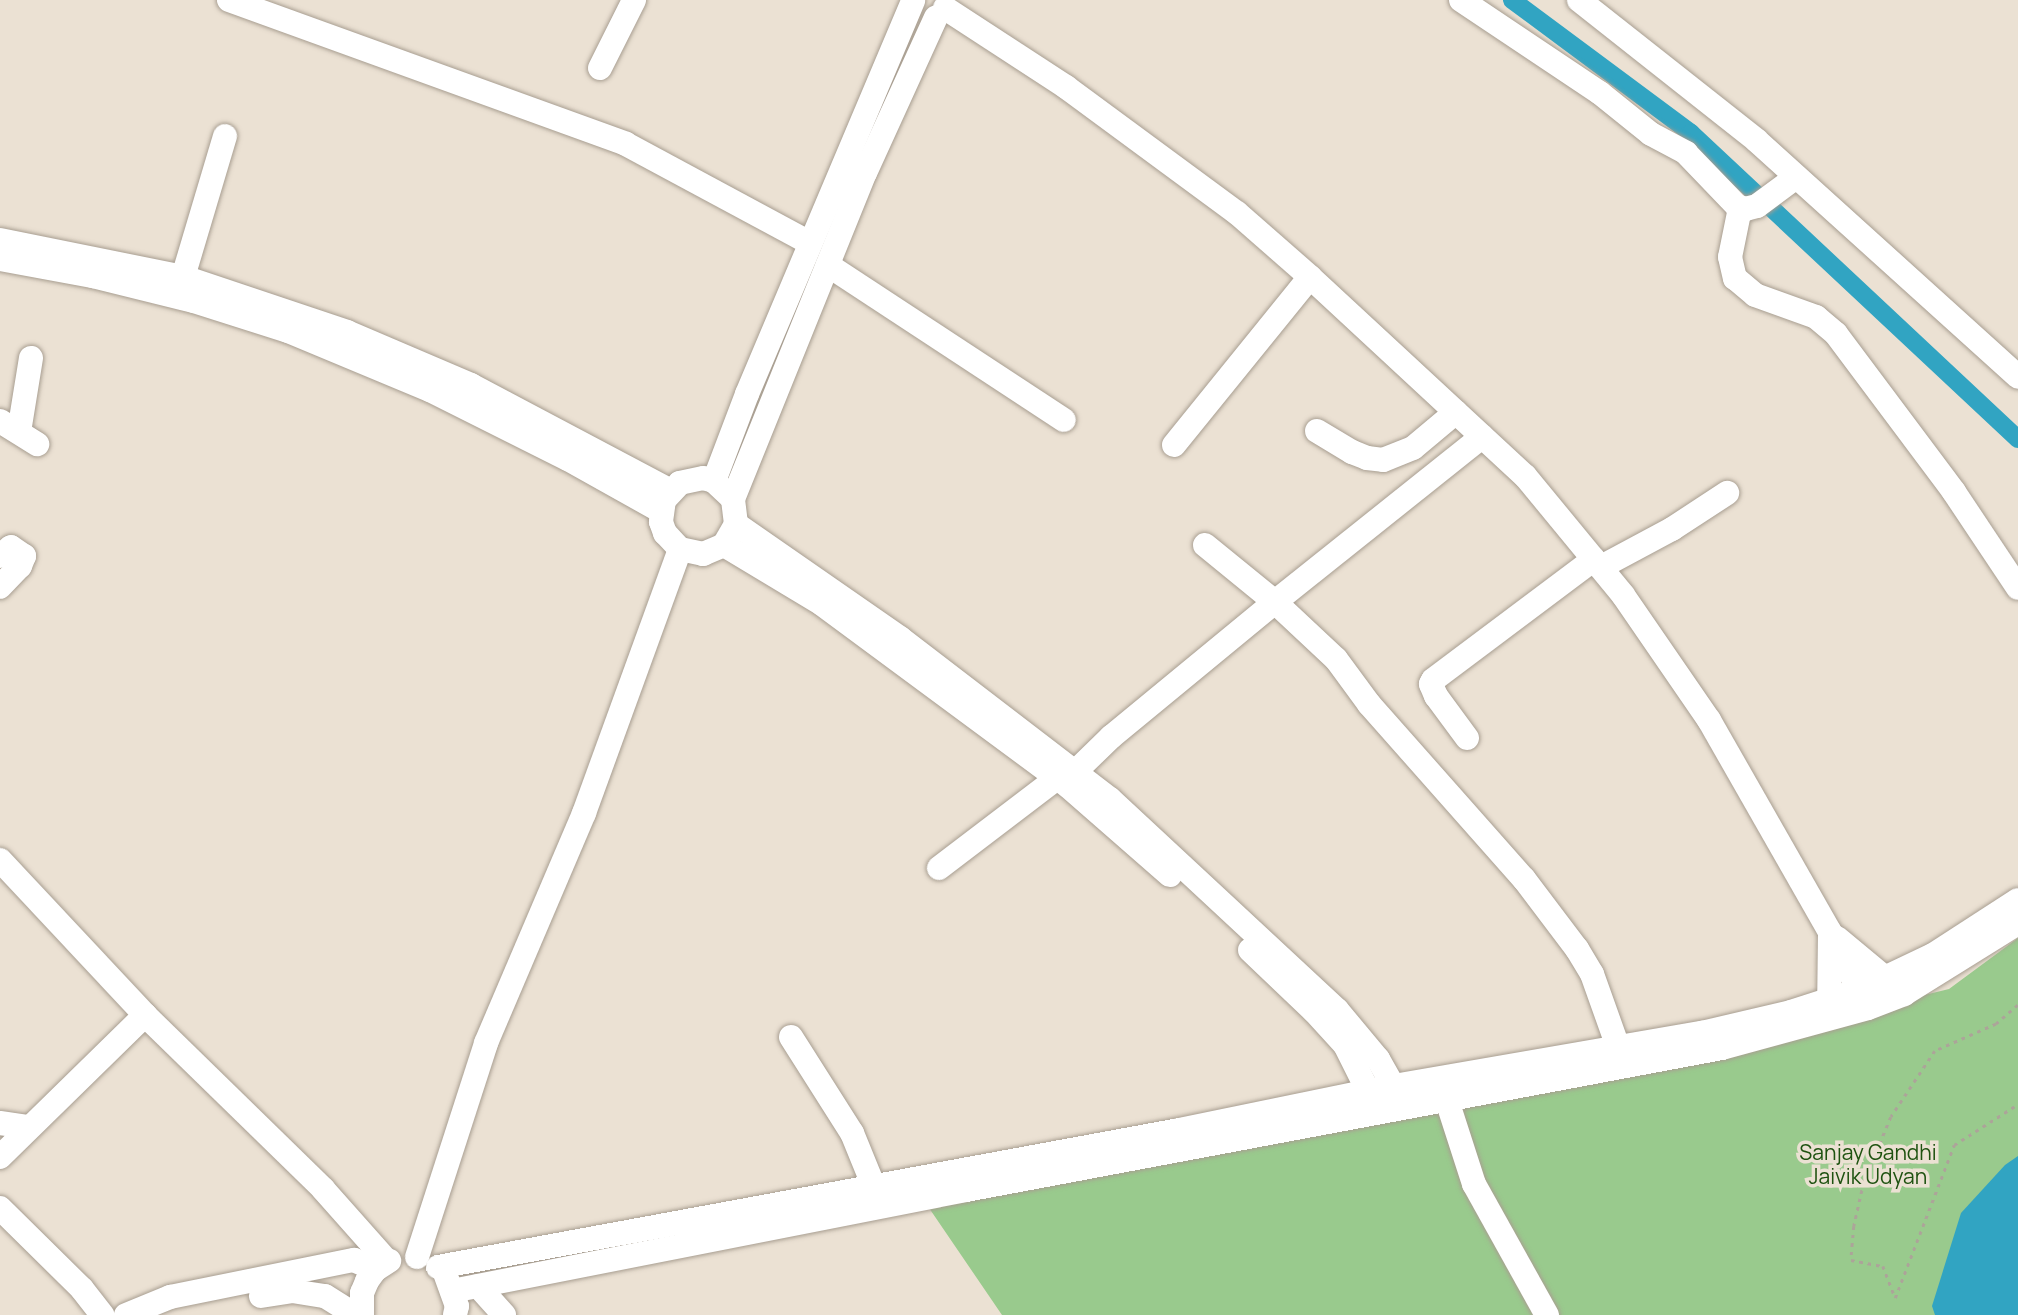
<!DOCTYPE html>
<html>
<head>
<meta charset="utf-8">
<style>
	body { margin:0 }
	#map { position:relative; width:2018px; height:1315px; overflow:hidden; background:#ebe1d3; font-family:Manrope,sans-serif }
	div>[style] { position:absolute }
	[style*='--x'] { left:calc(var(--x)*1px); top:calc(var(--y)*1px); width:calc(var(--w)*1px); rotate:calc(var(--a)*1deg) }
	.green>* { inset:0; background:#99ca8d }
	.water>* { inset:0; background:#31a4c2 }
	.canal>* { height:18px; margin:-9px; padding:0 9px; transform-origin:9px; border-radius:9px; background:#31a4c2 }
	.path>* { height:2.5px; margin-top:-1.25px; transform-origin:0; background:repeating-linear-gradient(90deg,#aca499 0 3.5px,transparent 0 8.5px) }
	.roads { filter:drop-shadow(0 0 2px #a89e91) drop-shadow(0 0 2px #a89e91) }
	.minor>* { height:24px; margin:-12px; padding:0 12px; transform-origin:12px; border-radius:12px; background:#fff }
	span { translate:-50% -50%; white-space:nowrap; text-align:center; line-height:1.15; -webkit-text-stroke:7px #ebe1d3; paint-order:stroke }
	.park-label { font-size:21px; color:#1e5210 }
</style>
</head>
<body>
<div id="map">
	<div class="green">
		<i style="clip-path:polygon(2018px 938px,2018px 1315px,1002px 1315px,927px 1205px,1597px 1075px,1949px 989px)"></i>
	</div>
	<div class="water">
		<i style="clip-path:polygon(2018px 1156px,2018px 1315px,1935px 1315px,1932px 1306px,1961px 1213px,2005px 1165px)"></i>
	</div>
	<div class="canal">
		<i style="--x:1512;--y:0;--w:223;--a:36.6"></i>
		<i style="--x:1691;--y:133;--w:448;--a:43.1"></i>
	</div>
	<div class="path">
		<i style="--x:2018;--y:1005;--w:29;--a:139"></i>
		<i style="--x:1996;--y:1024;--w:67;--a:156.1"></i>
		<i style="--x:1935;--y:1051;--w:79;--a:123.7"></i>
		<i style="--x:1891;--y:1117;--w:70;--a:112.6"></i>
		<i style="--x:1864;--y:1182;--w:45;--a:102.8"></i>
		<i style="--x:1854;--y:1226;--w:34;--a:95"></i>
		<i style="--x:1851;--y:1260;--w:33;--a:11"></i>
		<i style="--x:1883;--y:1266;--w:34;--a:69"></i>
		<i style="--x:1895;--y:1298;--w:164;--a:-68.9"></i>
		<i style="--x:1954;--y:1145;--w:76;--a:-32.6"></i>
	</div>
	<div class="roads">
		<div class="minor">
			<i style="--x:229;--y:0;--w:422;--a:19.9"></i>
			<i style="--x:626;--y:144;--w:209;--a:28.3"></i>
			<i style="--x:1461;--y:0;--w:167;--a:33.8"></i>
			<i style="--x:1600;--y:93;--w:65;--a:38.8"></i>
			<i style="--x:1651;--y:134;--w:40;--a:28"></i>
			<i style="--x:1686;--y:153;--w:74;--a:46.1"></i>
			<i style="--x:1737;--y:206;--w:9;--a:21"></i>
			<i style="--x:1745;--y:209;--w:12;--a:-14"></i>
			<i style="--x:1757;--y:206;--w:49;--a:-36.6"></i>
			<i style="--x:1579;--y:0;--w:226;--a:38.3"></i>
			<i style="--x:1756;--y:140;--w:353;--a:42.1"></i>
			<i style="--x:945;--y:8;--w:145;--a:33.1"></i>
			<i style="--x:1066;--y:87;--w:212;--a:36.4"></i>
			<i style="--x:1237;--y:213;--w:97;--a:41.2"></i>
			<i style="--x:1310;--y:277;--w:293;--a:42.8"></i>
			<i style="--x:1525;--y:476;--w:154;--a:50.5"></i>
			<i style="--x:1623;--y:595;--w:152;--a:55.5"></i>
			<i style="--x:1709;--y:720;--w:244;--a:60.3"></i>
			<i style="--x:1830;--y:932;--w:81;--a:63.7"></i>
			<i style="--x:600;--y:68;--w:76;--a:-63.4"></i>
			<i style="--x:1740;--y:208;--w:50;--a:101.5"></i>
			<i style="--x:1730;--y:257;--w:22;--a:77"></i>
			<i style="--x:1735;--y:278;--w:26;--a:40"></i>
			<i style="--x:1755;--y:295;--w:65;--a:19.8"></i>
			<i style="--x:1816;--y:317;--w:26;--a:40"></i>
			<i style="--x:1836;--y:334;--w:197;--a:53.2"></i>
			<i style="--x:1954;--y:492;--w:115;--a:56.3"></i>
			<i style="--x:0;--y:240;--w:187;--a:11.4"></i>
			<i style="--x:183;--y:277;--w:173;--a:18.5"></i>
			<i style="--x:347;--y:332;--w:135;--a:23.1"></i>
			<i style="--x:471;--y:385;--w:226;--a:27.9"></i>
			<i style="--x:0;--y:259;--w:95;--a:10.4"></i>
			<i style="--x:93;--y:276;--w:104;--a:13.9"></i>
			<i style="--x:194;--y:301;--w:99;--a:17.7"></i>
			<i style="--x:288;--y:331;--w:154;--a:22.6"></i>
			<i style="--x:430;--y:390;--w:154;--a:26.6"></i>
			<i style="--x:568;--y:459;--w:107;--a:29.2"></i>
			<i style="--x:828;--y:265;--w:282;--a:33.3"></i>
			<i style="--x:183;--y:277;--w:147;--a:-73.4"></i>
			<i style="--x:0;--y:421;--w:44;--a:31.9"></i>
			<i style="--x:1317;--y:431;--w:41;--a:31"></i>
			<i style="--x:1352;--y:452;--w:16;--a:22"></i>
			<i style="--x:1367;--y:458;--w:16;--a:7"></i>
			<i style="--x:1383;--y:460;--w:32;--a:-22"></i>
			<i style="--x:1413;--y:448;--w:56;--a:-39.9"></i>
			<i style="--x:19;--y:432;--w:75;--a:-80.8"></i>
			<i style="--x:1174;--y:445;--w:216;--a:-51"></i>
			<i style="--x:714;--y:481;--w:93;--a:-69.2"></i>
			<i style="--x:747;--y:394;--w:427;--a:-67.1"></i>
			<i style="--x:733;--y:499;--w:26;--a:-137"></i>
			<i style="--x:714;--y:481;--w:11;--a:-165"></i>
			<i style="--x:703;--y:478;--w:24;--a:168"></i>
			<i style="--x:680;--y:483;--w:23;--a:133"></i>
			<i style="--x:664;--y:500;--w:22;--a:98"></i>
			<i style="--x:661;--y:522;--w:12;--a:70"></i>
			<i style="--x:665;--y:533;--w:22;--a:47"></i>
			<i style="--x:680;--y:549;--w:24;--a:12"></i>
			<i style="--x:703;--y:554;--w:23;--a:-23"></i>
			<i style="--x:724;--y:545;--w:24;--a:-60"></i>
			<i style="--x:736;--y:524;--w:25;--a:-97"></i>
			<i style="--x:733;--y:499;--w:352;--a:-68"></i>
			<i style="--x:865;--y:173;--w:171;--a:-65.5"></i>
			<i style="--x:736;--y:524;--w:200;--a:34.8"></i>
			<i style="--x:900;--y:638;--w:265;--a:37.5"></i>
			<i style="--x:1110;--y:799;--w:310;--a:42.9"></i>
			<i style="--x:1337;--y:1010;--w:64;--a:50.1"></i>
			<i style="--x:1378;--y:1059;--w:47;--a:60.7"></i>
			<i style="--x:724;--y:545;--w:114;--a:31"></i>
			<i style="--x:822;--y:604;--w:307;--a:36.5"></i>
			<i style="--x:1069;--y:787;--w:134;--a:41.1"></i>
			<i style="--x:1205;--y:545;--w:90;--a:39.2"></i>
			<i style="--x:1275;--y:602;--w:83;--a:43.1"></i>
			<i style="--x:1336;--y:659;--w:56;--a:53.7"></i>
			<i style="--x:1369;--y:704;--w:234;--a:48.5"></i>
			<i style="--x:1524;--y:879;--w:88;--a:52.9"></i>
			<i style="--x:1577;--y:949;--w:29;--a:59"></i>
			<i style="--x:1592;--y:974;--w:77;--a:70.4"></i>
			<i style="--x:0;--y:556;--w:14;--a:-39"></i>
			<i style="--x:11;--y:547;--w:16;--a:35"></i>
			<i style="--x:24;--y:556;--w:11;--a:112"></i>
			<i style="--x:20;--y:566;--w:29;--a:134"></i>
			<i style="--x:1601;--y:567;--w:81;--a:-28.2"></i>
			<i style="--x:1672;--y:529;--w:66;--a:-33.2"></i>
			<i style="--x:1467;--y:738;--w:52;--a:-126.4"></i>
			<i style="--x:1436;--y:696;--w:13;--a:-113"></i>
			<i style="--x:1431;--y:684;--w:4;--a:-63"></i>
			<i style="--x:1433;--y:680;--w:201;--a:-36.9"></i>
			<i style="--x:1076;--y:771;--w:49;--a:-44.2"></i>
			<i style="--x:1111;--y:737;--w:212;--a:-39.5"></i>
			<i style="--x:1275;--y:602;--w:265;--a:-38.6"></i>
			<i style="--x:0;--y:860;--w:212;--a:46.9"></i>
			<i style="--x:145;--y:1015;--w:249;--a:44.3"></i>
			<i style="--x:323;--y:1189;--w:96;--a:48.4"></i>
			<i style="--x:939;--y:868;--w:148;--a:-37.3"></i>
			<i style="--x:1837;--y:938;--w:77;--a:39.7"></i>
			<i style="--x:1250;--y:950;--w:88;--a:43.6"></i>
			<i style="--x:1314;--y:1011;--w:46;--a:47.6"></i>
			<i style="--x:1345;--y:1045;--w:67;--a:63.4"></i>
			<i style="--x:1829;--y:1015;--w:79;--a:-89.3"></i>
			<i style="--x:791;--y:1037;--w:114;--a:57.6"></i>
			<i style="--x:852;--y:1133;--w:58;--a:67.8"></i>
			<i style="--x:1443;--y:1088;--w:101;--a:72.1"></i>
			<i style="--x:1474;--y:1184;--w:150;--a:60.9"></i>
			<i style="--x:0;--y:1123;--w:29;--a:8"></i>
			<i style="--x:0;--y:1157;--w:203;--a:-44.4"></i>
			<i style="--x:0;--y:1208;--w:115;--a:44.6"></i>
			<i style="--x:82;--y:1289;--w:33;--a:52"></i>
			<i style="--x:417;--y:1257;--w:225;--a:-72.1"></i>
			<i style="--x:486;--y:1043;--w:250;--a:-66.9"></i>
			<i style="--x:584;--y:813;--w:281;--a:-70"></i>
			<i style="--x:438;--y:1267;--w:754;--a:-10.47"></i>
			<i style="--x:1179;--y:1130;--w:219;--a:-11.6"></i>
			<i style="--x:1394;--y:1086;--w:313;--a:-9.8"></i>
			<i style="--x:1702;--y:1033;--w:91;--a:-13.3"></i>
			<i style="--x:1791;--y:1012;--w:71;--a:-17.9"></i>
			<i style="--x:1859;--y:990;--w:82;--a:-25.3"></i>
			<i style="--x:1933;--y:955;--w:101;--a:-32.9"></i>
			<i style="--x:446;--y:1276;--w:32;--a:70"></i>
			<i style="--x:457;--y:1306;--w:9;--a:103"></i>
			<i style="--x:478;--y:1286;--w:39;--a:48"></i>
			<i style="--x:452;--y:1291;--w:524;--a:-11.12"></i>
			<i style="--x:966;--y:1190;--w:769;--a:-10.64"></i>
			<i style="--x:1722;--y:1048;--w:151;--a:-15.3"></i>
			<i style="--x:1868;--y:1008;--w:39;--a:-21"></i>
			<i style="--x:1904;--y:994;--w:134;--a:-31.9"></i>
			<i style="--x:261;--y:1296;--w:31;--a:-9"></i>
			<i style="--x:292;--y:1291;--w:33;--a:9"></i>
			<i style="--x:325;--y:1296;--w:36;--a:32"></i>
			<i style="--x:126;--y:1315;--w:48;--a:-22.2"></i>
			<i style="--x:170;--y:1297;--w:188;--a:-11.4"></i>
			<i style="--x:354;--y:1260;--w:23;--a:25"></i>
			<i style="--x:362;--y:1315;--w:22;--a:-90"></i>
			<i style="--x:362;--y:1293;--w:13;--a:-67"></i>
			<i style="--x:367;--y:1281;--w:14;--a:-54"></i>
			<i style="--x:375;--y:1270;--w:17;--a:-33"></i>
		</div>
	</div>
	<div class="park-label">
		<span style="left:1868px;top:1164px">Sanjay Gandhi<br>Jaivik Udyan</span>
	</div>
</div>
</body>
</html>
